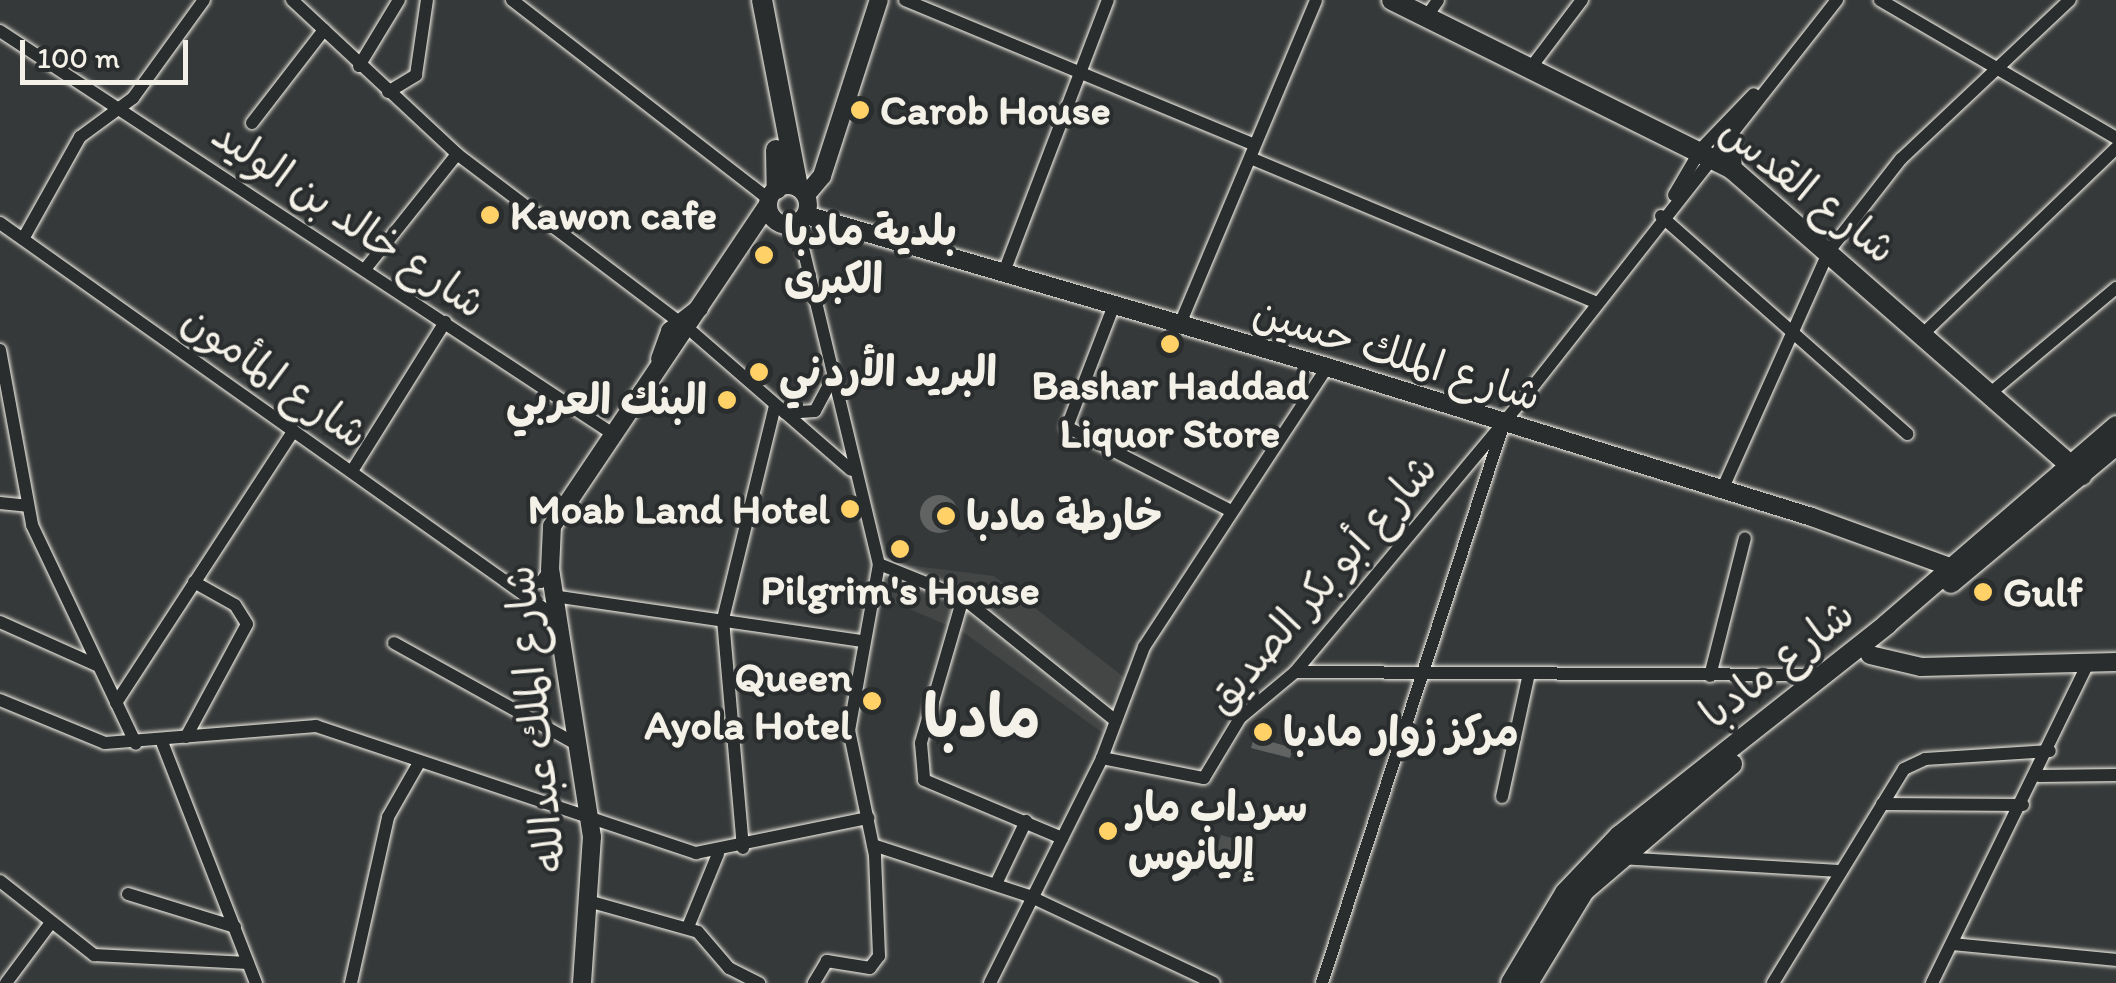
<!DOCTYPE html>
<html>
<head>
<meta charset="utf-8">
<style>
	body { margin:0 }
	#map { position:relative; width:2116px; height:983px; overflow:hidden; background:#363939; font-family:Itim,"Playpen Sans Arabic",sans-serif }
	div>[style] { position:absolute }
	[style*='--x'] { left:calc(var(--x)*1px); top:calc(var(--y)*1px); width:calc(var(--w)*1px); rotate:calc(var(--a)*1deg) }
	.built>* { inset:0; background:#434645 }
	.green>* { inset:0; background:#4e514f; transform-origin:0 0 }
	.building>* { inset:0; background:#616362 }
	.round { border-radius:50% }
	.roads { filter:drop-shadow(0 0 2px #f4f1e8) drop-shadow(0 0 2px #f4f1e8) }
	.street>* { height:12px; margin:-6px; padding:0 6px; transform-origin:6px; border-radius:6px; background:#2a2d2e }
	.secondary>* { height:18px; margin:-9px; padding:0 9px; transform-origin:9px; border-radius:9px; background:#2a2d2e }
	.secondary>.ring { margin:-9px; padding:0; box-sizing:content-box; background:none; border:18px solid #2a2d2e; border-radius:50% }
	.primary>* { height:20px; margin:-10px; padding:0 10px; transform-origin:10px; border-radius:10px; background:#2a2d2e }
	.dots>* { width:28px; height:28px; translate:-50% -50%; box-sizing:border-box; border:5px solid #2a2d2e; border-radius:50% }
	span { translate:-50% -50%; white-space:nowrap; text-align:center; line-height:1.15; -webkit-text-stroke:8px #2a2d2e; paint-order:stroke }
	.poi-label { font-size:42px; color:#f4f1e8; font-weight:700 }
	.left { translate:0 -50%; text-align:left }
	.right { translate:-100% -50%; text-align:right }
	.street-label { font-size:42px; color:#f4f1e8 }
	.town-label { font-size:62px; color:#f4f1e8; font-weight:700 }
	.scale { position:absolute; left:20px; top:40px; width:168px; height:45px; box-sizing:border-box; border:5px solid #f4f1e8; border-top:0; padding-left:12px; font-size:30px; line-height:35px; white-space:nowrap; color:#f4f1e8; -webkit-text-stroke:8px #2a2d2e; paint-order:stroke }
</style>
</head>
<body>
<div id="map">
	<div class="built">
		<i style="clip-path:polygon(876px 561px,994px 576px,1125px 678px,1103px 733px,963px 632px,872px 593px)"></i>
	</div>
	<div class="green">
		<i style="left:1221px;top:835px;width:33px;height:30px;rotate:16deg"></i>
	</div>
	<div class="building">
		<i class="round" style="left:920px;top:495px;width:38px;height:38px"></i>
		<i style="clip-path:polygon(1259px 719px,1273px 723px,1268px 741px,1293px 748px,1290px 758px,1251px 748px)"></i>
	</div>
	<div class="roads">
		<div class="street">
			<i style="--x:292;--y:0;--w:226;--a:43"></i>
			<i style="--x:457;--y:154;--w:292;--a:37.1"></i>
			<i style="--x:690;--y:330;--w:213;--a:41"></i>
			<i style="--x:512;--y:0;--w:325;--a:37.8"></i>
			<i style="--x:905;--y:0;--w:376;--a:22.5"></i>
			<i style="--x:1880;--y:0;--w:273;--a:30.3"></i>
			<i style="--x:1427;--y:16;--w:19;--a:-55"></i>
			<i style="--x:0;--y:31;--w:730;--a:33.32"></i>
			<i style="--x:359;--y:66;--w:77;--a:-58.8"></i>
			<i style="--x:1532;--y:66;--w:83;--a:-52.9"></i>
			<i style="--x:388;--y:92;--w:33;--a:-31"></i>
			<i style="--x:416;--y:75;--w:76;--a:-81.7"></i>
			<i style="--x:252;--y:123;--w:118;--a:-52.3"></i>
			<i style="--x:1253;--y:159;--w:371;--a:22.7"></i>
			<i style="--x:1674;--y:195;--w:53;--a:-59.6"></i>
			<i style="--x:1701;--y:149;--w:76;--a:-46.1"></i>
			<i style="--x:1661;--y:216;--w:329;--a:41.5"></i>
			<i style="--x:0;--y:223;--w:683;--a:35.34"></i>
			<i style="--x:797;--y:223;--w:351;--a:76.5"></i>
			<i style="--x:879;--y:564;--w:169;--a:100.2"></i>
			<i style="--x:849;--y:730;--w:129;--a:78.3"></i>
			<i style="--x:875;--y:856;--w:100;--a:87.7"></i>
			<i style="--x:879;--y:956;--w:15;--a:127"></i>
			<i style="--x:870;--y:968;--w:44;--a:-170.8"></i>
			<i style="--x:827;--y:961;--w:26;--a:121"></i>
			<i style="--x:23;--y:239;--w:117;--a:-60.8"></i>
			<i style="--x:80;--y:137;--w:66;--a:-36.3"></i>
			<i style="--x:133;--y:98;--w:121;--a:-54.1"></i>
			<i style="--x:366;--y:268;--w:146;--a:-51.4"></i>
			<i style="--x:1004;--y:272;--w:291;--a:-69.1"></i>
			<i style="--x:1114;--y:305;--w:131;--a:111.1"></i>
			<i style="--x:1067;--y:427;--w:182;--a:27.1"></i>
			<i style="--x:1180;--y:324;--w:351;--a:-67.2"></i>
			<i style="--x:1924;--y:333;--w:267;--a:-43.9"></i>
			<i style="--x:0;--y:350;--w:178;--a:79.6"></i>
			<i style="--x:32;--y:525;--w:242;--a:64.6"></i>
			<i style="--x:1994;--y:390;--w:159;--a:-39.9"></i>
			<i style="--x:785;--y:413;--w:30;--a:-4"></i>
			<i style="--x:815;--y:411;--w:34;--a:-62"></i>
			<i style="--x:352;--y:471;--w:176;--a:-58"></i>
			<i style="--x:1722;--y:490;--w:262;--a:-65.9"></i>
			<i style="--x:1829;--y:251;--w:117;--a:-52"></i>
			<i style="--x:1901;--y:159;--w:232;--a:-43.3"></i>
			<i style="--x:0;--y:503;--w:27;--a:6"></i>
			<i style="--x:879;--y:564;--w:91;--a:22"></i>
			<i style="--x:963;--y:598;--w:196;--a:38.8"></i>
			<i style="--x:515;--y:585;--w:26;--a:-7"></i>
			<i style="--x:541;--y:582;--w:15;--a:-53"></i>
			<i style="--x:553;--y:596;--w:312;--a:8.3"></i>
			<i style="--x:963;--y:598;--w:151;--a:106.2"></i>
			<i style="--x:921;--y:743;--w:37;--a:85"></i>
			<i style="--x:924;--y:780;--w:150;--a:22.8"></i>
			<i style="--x:0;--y:622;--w:105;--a:24.1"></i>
			<i style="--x:394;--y:643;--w:210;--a:29"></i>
			<i style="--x:1295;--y:672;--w:527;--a:0.33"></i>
			<i style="--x:1710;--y:676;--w:142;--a:-75.8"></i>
			<i style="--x:0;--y:700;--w:113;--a:22.3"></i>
			<i style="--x:105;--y:743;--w:212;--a:-4.6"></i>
			<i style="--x:316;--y:726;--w:401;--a:18.5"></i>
			<i style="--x:696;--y:853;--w:176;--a:-11.5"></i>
			<i style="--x:116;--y:703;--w:325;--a:-56.9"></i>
			<i style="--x:186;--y:737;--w:128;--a:-61.6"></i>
			<i style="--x:247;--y:624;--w:22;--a:-122"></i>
			<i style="--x:235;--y:605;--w:47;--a:-150.7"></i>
			<i style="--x:162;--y:742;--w:259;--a:68.7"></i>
			<i style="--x:1102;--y:758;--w:104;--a:11.1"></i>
			<i style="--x:1204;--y:778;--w:70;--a:-59"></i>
			<i style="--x:1240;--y:718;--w:72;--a:-39.9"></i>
			<i style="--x:1295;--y:672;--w:351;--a:-50.1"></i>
			<i style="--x:1520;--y:403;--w:513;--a:-51.81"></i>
			<i style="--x:2039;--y:776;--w:77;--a:-0.7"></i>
			<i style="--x:1502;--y:797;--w:122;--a:-77.7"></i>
			<i style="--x:1882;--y:804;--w:141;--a:0.4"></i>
			<i style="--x:873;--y:845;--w:164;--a:18.1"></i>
			<i style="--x:1029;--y:896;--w:204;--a:25.2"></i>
			<i style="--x:743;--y:848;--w:230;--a:-95"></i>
			<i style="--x:723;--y:619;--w:219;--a:-76.3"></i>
			<i style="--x:1621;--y:858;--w:217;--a:3.4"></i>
			<i style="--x:0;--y:881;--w:120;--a:38.2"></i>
			<i style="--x:94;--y:955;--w:154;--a:3"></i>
			<i style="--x:996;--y:884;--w:70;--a:-64.5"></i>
			<i style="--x:128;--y:894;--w:112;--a:17.1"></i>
			<i style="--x:588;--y:901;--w:114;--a:15.7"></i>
			<i style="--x:698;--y:932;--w:48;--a:49.3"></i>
			<i style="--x:729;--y:968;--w:34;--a:27"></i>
			<i style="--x:688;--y:927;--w:79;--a:-67.7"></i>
			<i style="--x:1953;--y:944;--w:164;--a:5.6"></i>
			<i style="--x:6;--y:983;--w:74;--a:-53.3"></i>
			<i style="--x:351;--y:983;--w:170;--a:-77.4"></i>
			<i style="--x:388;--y:817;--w:64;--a:-60.3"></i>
			<i style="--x:990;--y:983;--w:251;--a:-63.5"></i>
			<i style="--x:1102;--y:758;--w:119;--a:-69.3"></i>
			<i style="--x:1144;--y:647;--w:334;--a:-56.8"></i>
			<i style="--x:1322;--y:983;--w:589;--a:-72"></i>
			<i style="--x:1773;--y:983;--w:251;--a:-58.5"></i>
			<i style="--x:1904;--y:769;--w:23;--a:-25"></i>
			<i style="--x:1925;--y:759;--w:125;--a:-3.7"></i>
			<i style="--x:1932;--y:983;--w:356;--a:-64"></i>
		</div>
		<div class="secondary">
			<i class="ring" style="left:768px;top:185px;width:22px;height:22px"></i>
			<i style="--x:806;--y:195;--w:25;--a:-50"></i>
			<i style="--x:822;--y:176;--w:185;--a:-72.1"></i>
			<i style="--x:806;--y:215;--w:543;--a:16.26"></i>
			<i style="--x:1327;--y:367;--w:508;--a:17.19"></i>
			<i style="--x:1812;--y:517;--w:158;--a:19.9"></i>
			<i style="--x:660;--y:359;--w:30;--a:-70"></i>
			<i style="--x:670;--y:331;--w:37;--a:-38"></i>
			<i style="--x:1870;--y:655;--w:52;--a:13.2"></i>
			<i style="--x:1921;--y:667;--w:195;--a:-1.5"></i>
			<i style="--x:582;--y:983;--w:146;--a:-86.1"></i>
			<i style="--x:592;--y:837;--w:270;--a:-98.9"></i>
			<i style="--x:550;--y:570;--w:44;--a:-87.4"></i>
			<i style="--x:552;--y:526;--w:387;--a:-56.1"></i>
		</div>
		<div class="primary">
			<i style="--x:762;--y:0;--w:190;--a:79.1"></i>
			<i style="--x:1392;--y:0;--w:380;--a:26.4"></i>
			<i style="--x:1732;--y:169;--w:465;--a:41.2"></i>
			<i style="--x:1730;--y:134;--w:35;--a:87"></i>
			<i style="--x:776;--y:150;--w:39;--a:89"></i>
			<i style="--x:1951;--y:583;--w:215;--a:-39.9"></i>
			<i style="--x:1511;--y:983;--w:105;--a:-59"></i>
			<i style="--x:1565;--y:893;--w:79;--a:-46.5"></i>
			<i style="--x:1619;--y:836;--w:342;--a:-38.3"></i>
			<i style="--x:1887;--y:624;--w:303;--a:-40.8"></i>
			<i style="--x:1528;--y:983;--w:108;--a:-58.7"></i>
			<i style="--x:1584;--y:891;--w:195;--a:-40.6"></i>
		</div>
	</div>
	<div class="dots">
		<i style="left:860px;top:110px;background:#ffd166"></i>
		<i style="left:490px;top:215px;background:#ffd166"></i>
		<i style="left:764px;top:255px;background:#ffd166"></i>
		<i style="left:1170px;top:344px;background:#ffd166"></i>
		<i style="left:759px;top:372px;background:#ffd166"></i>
		<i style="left:727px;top:400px;background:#ffd166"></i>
		<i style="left:850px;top:509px;background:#ffd166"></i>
		<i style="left:946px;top:516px;background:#ffd166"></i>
		<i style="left:900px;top:549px;background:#ffd166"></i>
		<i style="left:1983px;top:592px;background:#ffd166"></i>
		<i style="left:872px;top:701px;background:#ffd166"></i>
		<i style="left:1263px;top:732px;background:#ffd166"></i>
		<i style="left:1108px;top:831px;background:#ffd166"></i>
	</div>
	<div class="poi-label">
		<span class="left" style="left:880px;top:110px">Carob House</span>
		<span class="left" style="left:510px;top:215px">Kawon cafe</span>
		<span class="left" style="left:784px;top:255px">بلدية مادبا<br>الكبرى</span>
		<span class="left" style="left:779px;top:372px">البريد الأردني</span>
		<span style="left:1170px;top:409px">Bashar Haddad<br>Liquor Store</span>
		<span class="right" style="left:707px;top:400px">البنك العربي</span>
		<span class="right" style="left:830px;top:509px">Moab Land Hotel</span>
		<span class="left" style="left:966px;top:516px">خارطة مادبا</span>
		<span style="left:900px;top:590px">Pilgrim's House</span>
		<span class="left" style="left:2003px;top:592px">Gulf</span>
		<span class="right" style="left:852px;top:701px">Queen<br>Ayola Hotel</span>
		<span class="left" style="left:1283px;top:732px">مركز زوار مادبا</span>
		<span class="left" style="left:1128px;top:831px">سرداب مار<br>إليانوس</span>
	</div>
	<div class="street-label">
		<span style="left:1808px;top:190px;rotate:38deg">شارع القدس</span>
		<span style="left:349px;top:219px;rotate:34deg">شارع خالد بن الوليد</span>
		<span style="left:1397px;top:354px;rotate:17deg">شارع الملك حسين</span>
		<span style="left:275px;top:377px;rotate:35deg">شارع المأمون</span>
		<span style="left:1321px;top:584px;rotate:-49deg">شارع أبو بكر الصديق</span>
		<span style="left:1777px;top:664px;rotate:-38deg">شارع مادبا</span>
		<span style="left:535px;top:719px;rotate:-96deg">شارع الملك عبدالله</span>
	</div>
	<div class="town-label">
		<span style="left:982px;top:716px">مادبا</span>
	</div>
	<div class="scale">100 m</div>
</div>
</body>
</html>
